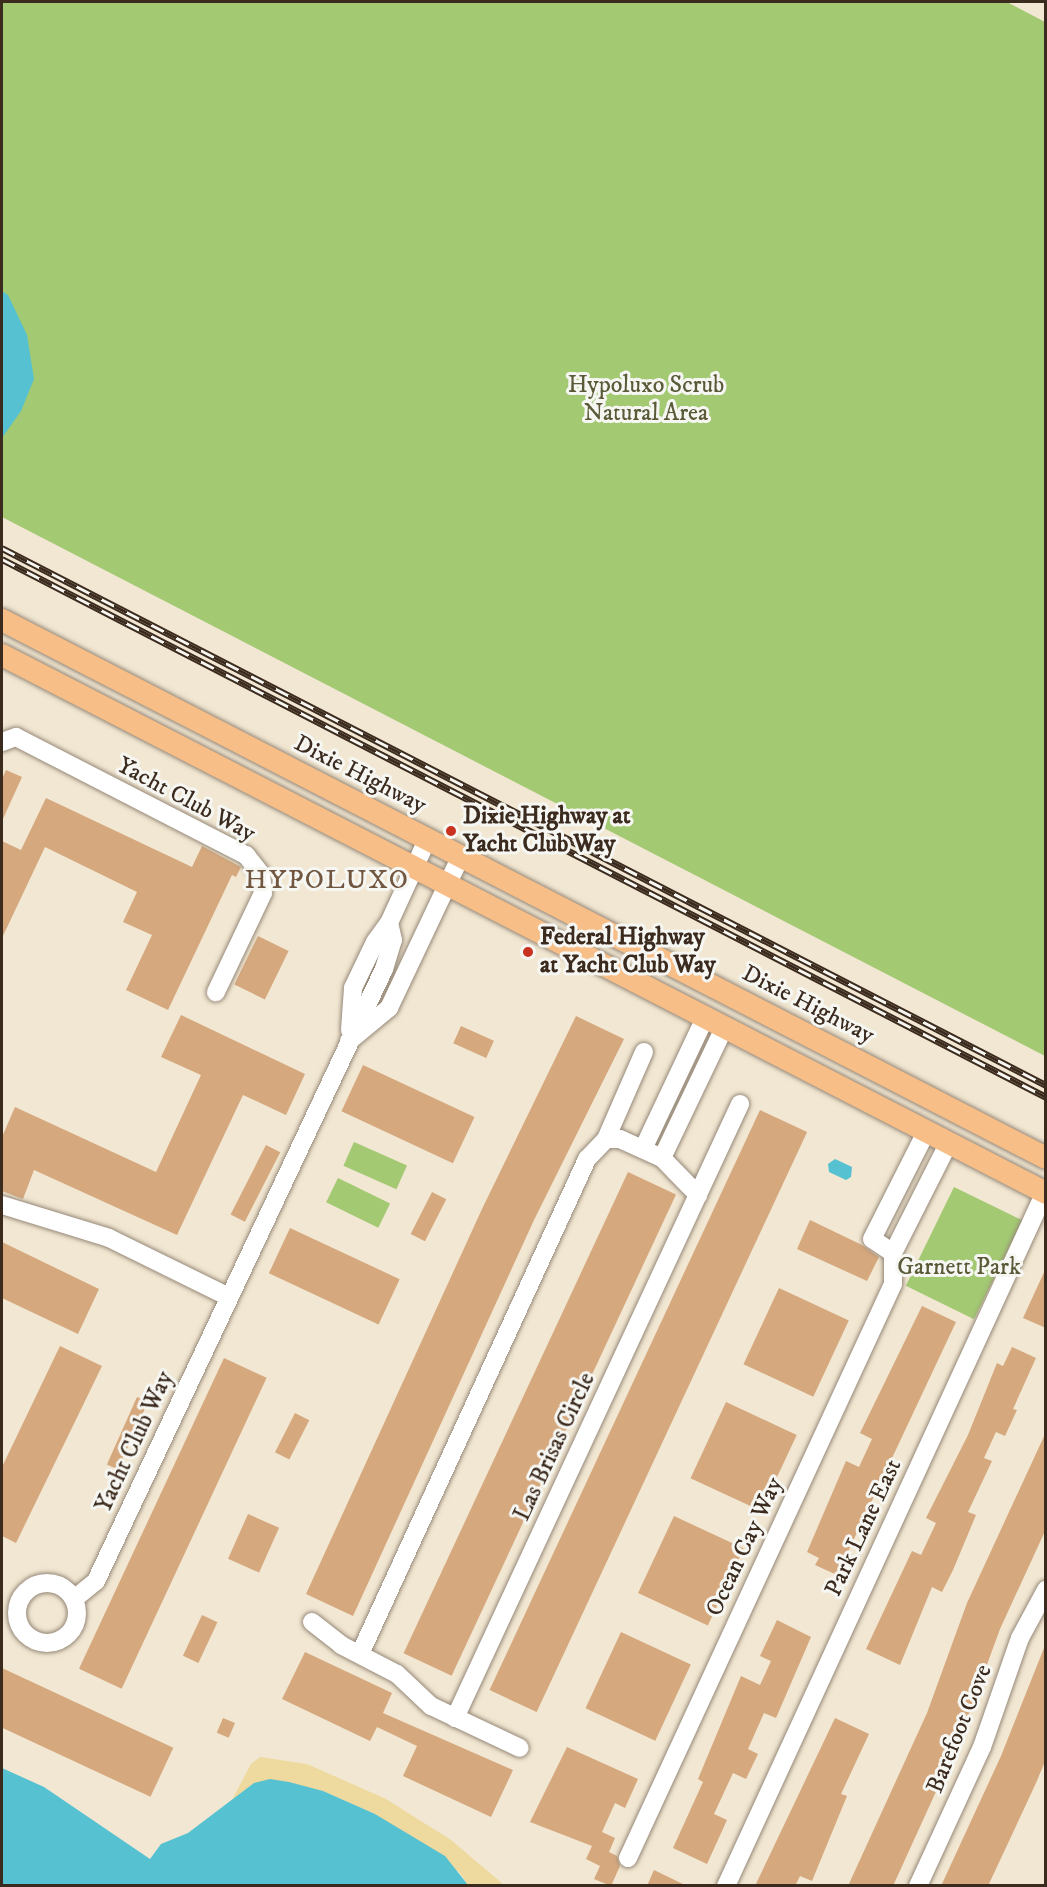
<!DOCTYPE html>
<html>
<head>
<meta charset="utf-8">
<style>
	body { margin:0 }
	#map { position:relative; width:1047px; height:1887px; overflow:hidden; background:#f1e7d2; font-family:"IM FELL DW Pica",serif }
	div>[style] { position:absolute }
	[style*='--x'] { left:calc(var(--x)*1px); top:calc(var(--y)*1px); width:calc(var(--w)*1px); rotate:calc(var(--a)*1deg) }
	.green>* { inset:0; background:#a3c973; transform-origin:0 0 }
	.sand>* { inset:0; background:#eeda9e }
	.water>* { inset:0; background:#56c1d0 }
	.building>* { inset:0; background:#d5a87e; transform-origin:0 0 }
	.roads { filter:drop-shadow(0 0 2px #968878) drop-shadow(0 0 2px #968878) }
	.minor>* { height:18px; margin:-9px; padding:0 9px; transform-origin:9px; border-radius:9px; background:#fff }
	.minor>.ring { margin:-9px; padding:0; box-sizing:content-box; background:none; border:18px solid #fff; border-radius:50% }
	.major>* { height:22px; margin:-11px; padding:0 11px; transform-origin:11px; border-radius:11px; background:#f7be88 }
	.rail>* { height:7px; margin-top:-3.5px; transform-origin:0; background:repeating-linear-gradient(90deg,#f6f6f2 0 14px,#3b2a1e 0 28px); box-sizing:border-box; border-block:2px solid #3b2a1e }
	.dots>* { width:16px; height:16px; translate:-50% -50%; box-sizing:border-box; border:3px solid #f6f6f2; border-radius:50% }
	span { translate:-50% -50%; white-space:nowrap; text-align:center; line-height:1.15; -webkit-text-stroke:6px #f6f6f2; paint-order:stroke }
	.park-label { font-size:24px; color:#5a5a38 }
	.street-label { font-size:24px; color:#3b2a1e }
	.poi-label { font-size:24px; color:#3b2a1e; font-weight:700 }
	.left { translate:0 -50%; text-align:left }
	.quarter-label { font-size:27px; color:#715640; letter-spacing:1.5px }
	.frame { position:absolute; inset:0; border:3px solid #3b2a1e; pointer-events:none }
</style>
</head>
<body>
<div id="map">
	<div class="green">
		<i style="clip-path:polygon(2px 2px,1007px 2px,1045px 22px,1045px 1056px,2px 517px)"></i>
		<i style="left:354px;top:1142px;width:58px;height:26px;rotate:24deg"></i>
		<i style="left:338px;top:1178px;width:58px;height:27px;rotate:26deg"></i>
		<i style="left:954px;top:1187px;width:76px;height:110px;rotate:26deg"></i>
	</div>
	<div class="sand">
		<i style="clip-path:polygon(260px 1757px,307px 1764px,386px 1799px,451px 1840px,504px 1885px,468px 1885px,460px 1873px,375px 1814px,323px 1791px,254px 1783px,232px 1800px,251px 1764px)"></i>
	</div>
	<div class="water">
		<i style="clip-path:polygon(2px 291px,8px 295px,27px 335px,34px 379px,21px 411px,2px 438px)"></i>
		<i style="clip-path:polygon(835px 1159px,852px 1167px,851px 1177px,846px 1180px,829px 1172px,828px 1164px)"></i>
		<i style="clip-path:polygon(2px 1768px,44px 1787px,150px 1859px,161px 1844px,188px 1833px,254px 1783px,270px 1779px,289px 1782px,323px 1791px,375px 1814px,445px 1856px,468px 1885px,2px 1885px)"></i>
	</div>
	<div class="building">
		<i style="clip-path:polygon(6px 770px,22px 777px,2px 821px,2px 779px)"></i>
		<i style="clip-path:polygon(46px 798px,192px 867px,202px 846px,241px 867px,236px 877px,232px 875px,168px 1010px,126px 990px,152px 935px,123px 922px,137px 892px,45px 847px,2px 938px,2px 841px,21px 850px)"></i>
		<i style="left:258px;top:936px;width:34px;height:54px;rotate:26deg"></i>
		<i style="clip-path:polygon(181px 1015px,305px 1074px,286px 1115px,243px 1095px,177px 1235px,34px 1170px,23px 1199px,2px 1191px,2px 1137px,15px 1107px,156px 1172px,201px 1075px,161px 1057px)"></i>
		<i style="clip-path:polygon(576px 1016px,624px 1039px,534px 1220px,353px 1616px,306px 1594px,482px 1209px)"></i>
		<i style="left:461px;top:1026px;width:36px;height:19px;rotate:24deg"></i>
		<i style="left:363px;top:1065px;width:123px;height:51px;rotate:25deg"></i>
		<i style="left:760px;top:1110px;width:52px;height:640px;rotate:25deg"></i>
		<i style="left:266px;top:1145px;width:16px;height:78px;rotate:27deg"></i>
		<i style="left:628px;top:1172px;width:53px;height:531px;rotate:25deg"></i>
		<i style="left:432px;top:1192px;width:16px;height:47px;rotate:27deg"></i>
		<i style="clip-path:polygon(810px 1220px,862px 1245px,879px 1257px,867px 1281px,797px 1249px)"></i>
		<i style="left:290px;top:1228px;width:121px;height:50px;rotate:25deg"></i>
		<i style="clip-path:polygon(2px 1242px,99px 1289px,78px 1334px,2px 1298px)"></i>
		<i style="clip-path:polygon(1046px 1268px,1046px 1328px,1023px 1318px)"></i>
		<i style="left:779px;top:1288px;width:77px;height:84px;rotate:25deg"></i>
		<i style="clip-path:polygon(922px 1306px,956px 1322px,837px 1575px,815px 1565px,819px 1558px,807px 1552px,846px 1461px,859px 1467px,872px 1439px,860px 1433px)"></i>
		<i style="clip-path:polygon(60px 1346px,102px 1366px,16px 1543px,2px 1536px,2px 1467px)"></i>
		<i style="clip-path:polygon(1012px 1347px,1036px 1358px,1013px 1409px,1017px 1410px,1005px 1436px,996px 1432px,984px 1458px,992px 1461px,968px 1512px,976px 1515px,953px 1570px,942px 1592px,932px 1587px,900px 1665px,866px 1649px,912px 1551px,921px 1555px,936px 1523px,926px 1518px,968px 1435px,997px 1363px,1003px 1366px)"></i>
		<i style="left:224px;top:1358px;width:47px;height:343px;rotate:25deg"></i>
		<i style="left:137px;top:1397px;width:12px;height:74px;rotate:24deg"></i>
		<i style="left:726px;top:1402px;width:78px;height:84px;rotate:25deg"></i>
		<i style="left:295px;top:1413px;width:16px;height:44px;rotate:27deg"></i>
		<i style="clip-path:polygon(1046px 1432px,1046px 1529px,1000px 1629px,959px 1741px,893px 1886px,848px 1886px,927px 1713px,967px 1603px)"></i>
		<i style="left:248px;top:1514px;width:34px;height:49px;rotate:24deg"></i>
		<i style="left:674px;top:1516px;width:77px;height:85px;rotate:25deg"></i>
		<i style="left:202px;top:1615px;width:17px;height:45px;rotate:25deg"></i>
		<i style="clip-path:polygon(777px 1620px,811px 1637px,776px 1718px,764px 1713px,748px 1749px,758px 1754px,746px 1779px,733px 1773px,714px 1814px,727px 1820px,707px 1864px,673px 1848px,703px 1782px,698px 1779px,741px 1676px,760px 1685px,771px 1661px,760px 1656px)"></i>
		<i style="left:621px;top:1632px;width:77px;height:84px;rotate:25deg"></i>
		<i style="clip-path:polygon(1046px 1643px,1046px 1759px,1036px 1783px,988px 1886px,941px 1886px,1001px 1756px)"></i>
		<i style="clip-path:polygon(305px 1652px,392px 1693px,383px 1713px,513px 1770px,491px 1817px,403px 1776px,417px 1746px,377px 1727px,370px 1741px,282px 1699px)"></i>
		<i style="left:2px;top:1668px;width:189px;height:54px;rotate:25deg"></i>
		<i style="left:223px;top:1718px;width:13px;height:16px;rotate:23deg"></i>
		<i style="clip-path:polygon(835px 1718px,869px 1734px,841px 1794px,847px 1796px,812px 1881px,800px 1876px,795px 1886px,755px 1886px)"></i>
		<i style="clip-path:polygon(567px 1747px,638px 1779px,625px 1808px,615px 1803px,602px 1832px,615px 1838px,609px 1852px,617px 1856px,620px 1866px,611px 1886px,594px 1879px,600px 1866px,586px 1859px,592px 1846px,530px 1822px)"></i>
		<i style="clip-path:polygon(654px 1870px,687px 1886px,647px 1886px)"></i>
	</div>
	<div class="roads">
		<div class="minor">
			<i style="--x:2;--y:742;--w:15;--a:-20"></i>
			<i style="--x:16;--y:737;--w:259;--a:27.2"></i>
			<i style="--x:246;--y:855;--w:24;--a:52"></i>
			<i style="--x:261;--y:874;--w:19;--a:84"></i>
			<i style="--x:263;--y:893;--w:110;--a:115.4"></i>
			<i style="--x:350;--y:1030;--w:42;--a:-85.9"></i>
			<i style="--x:353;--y:988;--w:51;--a:-64.4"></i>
			<i style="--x:375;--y:942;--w:24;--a:-54"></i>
			<i style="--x:389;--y:923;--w:91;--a:-65.4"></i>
			<i style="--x:349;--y:1041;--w:52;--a:-39.5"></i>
			<i style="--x:389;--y:1008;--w:168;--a:-64.7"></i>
			<i style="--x:606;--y:1139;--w:14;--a:0"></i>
			<i style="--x:620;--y:1139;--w:46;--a:24.3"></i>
			<i style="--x:662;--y:1158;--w:52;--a:45.8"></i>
			<i style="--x:643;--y:1149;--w:145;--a:-64.7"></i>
			<i style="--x:662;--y:1158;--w:144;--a:-64.5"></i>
			<i style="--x:2;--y:1205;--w:112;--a:17.1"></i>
			<i style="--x:109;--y:1238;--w:134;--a:26.2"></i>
			<i style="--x:893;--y:1253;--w:25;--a:-146"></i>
			<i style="--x:872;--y:1239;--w:120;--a:-63.2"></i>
			<i class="ring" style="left:17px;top:1583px;width:42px;height:42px"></i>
			<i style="--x:74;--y:1599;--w:28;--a:-39"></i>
			<i style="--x:96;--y:1581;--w:676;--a:-64.8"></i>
			<i style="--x:384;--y:969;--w:30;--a:-73"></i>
			<i style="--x:393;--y:940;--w:17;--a:-103"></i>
			<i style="--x:312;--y:1622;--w:37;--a:38"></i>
			<i style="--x:341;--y:1645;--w:63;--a:27.4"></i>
			<i style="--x:397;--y:1674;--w:47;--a:43.3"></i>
			<i style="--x:431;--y:1706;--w:98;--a:25.3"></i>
			<i style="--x:360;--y:1654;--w:545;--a:-65.36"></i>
			<i style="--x:587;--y:1159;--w:28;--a:-46"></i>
			<i style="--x:606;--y:1139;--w:95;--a:-66.4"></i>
			<i style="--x:455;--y:1718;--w:677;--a:-65.1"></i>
			<i style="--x:628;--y:1858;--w:632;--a:-65.22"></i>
			<i style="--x:893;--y:1284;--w:31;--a:-90"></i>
			<i style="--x:893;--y:1253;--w:122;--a:-63.2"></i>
			<i style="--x:726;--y:1886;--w:766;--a:-65.31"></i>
			<i style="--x:918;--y:1886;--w:153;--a:-65.3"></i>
			<i style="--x:982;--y:1747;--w:115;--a:-70.8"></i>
			<i style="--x:1020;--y:1638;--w:55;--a:-61.6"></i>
		</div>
		<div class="major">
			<i style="--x:2;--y:620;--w:1174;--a:27.26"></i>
			<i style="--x:2;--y:655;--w:1174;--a:27.26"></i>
		</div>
	</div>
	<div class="rail">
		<i style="--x:2;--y:548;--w:1174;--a:27.22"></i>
		<i style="--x:2;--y:559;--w:1174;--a:27.26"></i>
	</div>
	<div class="dots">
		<i style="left:451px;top:831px;background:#c8321e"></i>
		<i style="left:528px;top:952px;background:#c8321e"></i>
	</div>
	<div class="park-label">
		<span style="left:646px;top:400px">Hypoluxo Scrub<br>Natural Area</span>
		<span style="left:959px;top:1268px">Garnett Park</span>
	</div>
	<div class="street-label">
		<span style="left:360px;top:775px;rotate:27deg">Dixie Highway</span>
		<span style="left:186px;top:800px;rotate:28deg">Yacht Club Way</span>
		<span style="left:808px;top:1005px;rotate:27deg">Dixie Highway</span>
		<span style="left:135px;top:1442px;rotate:-65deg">Yacht Club Way</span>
		<span style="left:555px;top:1447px;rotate:-65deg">Las Brisas Circle</span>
		<span style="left:864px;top:1528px;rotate:-65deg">Park Lane East</span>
		<span style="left:745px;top:1547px;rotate:-65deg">Ocean Cay Way</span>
		<span style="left:960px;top:1729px;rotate:-68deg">Barefoot Cove</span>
	</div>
	<div class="poi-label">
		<span class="left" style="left:463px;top:831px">Dixie Highway at<br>Yacht Club Way</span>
		<span class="left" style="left:540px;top:952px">Federal Highway<br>at Yacht Club Way</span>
	</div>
	<div class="quarter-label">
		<span style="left:327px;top:881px">HYPOLUXO</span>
	</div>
	<div class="frame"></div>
</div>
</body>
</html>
